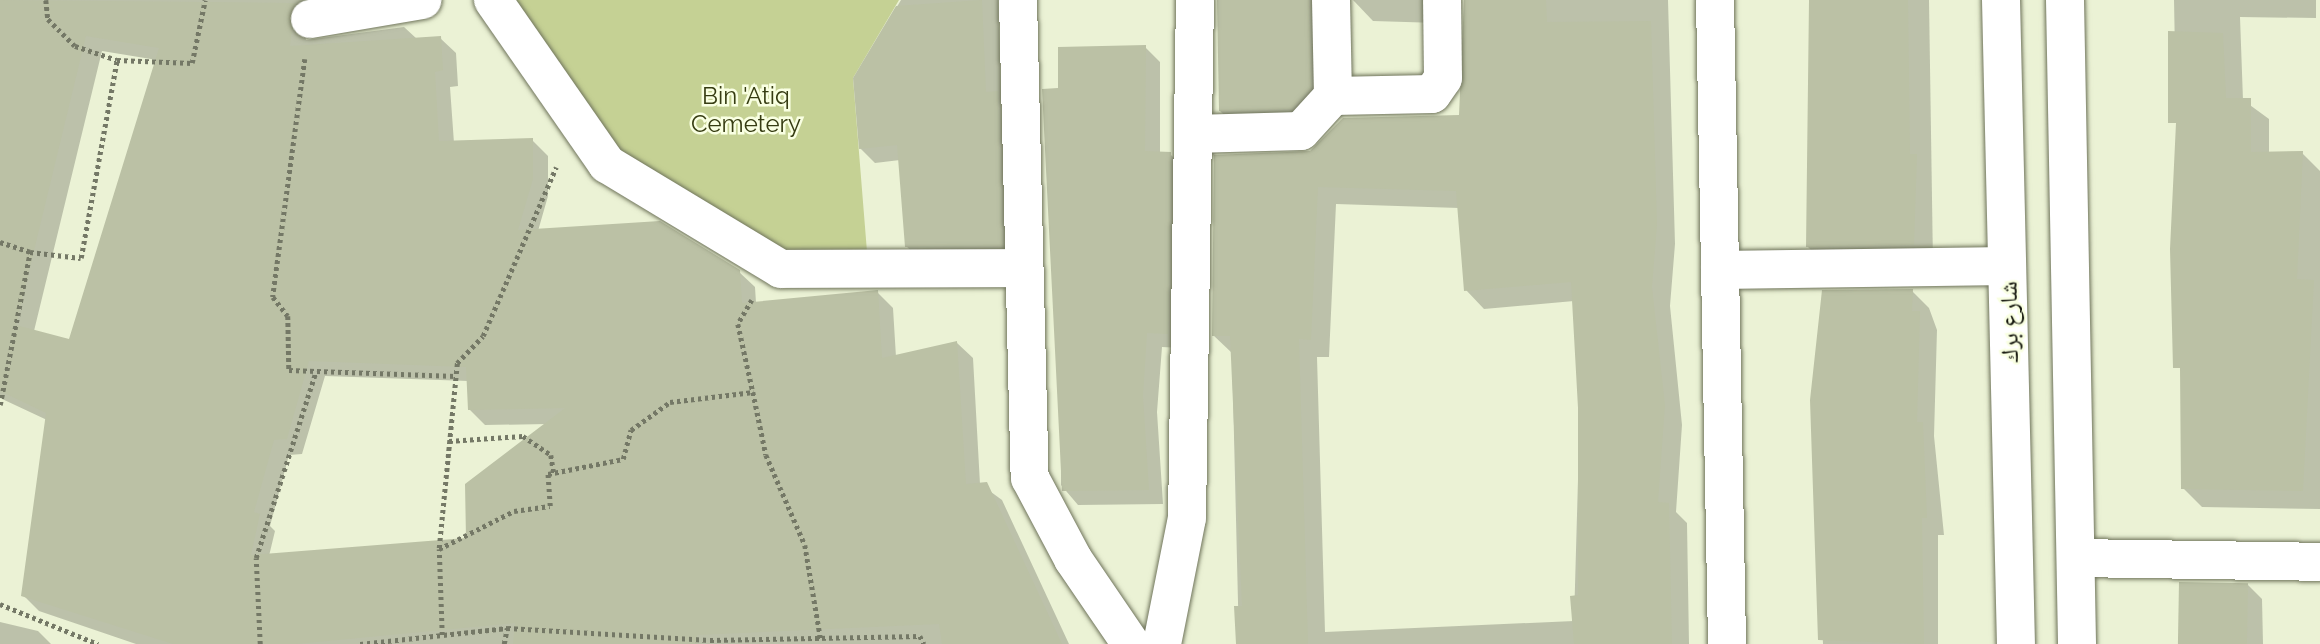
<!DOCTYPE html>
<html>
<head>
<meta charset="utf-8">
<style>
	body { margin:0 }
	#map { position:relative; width:2320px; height:644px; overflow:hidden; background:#ebf2d5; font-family:Raleway,"Noto Naskh Arabic",sans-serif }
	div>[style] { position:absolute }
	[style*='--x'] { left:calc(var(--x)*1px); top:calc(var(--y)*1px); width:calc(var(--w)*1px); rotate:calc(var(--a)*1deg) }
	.green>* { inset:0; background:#c5d194 }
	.shadow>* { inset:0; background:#0003 }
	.building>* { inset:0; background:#bbc1a5; transform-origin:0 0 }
	.path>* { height:4.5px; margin-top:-2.25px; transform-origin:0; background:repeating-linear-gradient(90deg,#747866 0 3.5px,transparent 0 7px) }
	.roads { filter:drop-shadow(0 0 2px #6f745b) drop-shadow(0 0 2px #6f745b) }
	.minor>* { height:38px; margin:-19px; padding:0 19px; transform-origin:19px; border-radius:19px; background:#fff }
	.secondary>* { height:38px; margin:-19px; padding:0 19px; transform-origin:19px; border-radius:19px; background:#fff }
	span { translate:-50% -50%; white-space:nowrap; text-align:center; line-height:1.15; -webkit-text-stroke:5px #f9ffe2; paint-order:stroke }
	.park-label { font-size:24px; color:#363c12 }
	.street-label { font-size:24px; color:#0e1007 }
</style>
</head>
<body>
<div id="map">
	<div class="green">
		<i style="clip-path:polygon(500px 0,899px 0,853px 78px,868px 264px,781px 261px,633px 173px)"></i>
	</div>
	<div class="shadow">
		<i style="clip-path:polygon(evenodd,0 0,400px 0,304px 28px,306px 40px,404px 27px,417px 39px,440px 38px,456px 53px,458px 86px,450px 87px,454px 143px,532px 140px,548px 156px,548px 196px,538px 231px,738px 271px,755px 287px,756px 303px,877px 292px,893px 308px,896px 357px,957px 343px,973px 358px,980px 484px,1002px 500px,1069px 644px,136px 644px,39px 611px,23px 595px,47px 420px,0 398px,0 0,102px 51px,157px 60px,70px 341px,34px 331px,102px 51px,0 0,325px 376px,468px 381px,469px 409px,485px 425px,547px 424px,468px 540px,269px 556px,275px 531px,270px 526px,289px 455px,302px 454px,325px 376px)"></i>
		<i style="clip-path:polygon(901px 0,998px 0,1004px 185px,1016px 260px,921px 260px,906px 246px,900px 160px,875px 163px,860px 148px,855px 78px)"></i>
		<i style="clip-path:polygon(1218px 0,1338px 0,1329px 106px,1239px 129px,1220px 111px)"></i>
		<i style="clip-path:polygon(1353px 0,1454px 0,1438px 23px,1373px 21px)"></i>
		<i style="clip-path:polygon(evenodd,1466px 0,1668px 0,1675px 244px,1670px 306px,1682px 425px,1676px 512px,1687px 523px,1689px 644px,1239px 644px,1232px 353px,1213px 335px,1310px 153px,1461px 116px,1466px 0,1336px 204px,1459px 208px,1466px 290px,1484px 309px,1574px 301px,1580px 408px,1574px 621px,1325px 632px,1317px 357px,1329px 357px,1336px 204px)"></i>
		<i style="clip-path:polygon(1810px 0,1929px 0,1933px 264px,1827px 266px,1807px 246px)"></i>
		<i style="clip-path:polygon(2174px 0,2316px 0,2316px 18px,2240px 17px,2243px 100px,2269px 119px,2269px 154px,2302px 153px,2320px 171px,2320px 509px,2202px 507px,2183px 488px)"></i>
		<i style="clip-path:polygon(1145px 47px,1160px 62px,1160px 153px,1170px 154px,1185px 169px,1182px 348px,1162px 347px,1157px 412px,1163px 504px,1078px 505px,1061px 485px,1060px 89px)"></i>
		<i style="clip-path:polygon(1912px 291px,1929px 308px,1937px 330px,1934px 436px,1944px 535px,1938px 535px,1938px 644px,1823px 644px,1812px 400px)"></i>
		<i style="clip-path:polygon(2181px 583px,2247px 584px,2262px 599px,2263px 644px,2183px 644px)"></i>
		<i style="clip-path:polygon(0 622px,38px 631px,51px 644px,0 644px)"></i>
	</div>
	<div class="building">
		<i style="clip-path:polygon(evenodd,0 0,295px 3px,290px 46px,441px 36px,443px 70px,435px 72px,439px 141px,533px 138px,533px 179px,518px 230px,660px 221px,740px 270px,742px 303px,878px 290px,882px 358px,957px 341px,966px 484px,987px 482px,1062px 644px,942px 644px,939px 624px,697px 635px,697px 644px,513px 644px,515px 623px,296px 644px,173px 644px,21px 596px,46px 413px,0 391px,0 0,86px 36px,159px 48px,69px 339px,16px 325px,86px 36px,0 0,309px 361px,466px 367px,468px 410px,565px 408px,465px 484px,466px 538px,251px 555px,260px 514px,254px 512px,274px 440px,287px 439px,309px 361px)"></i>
		<i style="clip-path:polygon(982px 0,986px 92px,998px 91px,1002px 246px,905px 247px,897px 145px,859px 149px,853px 78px,896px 6px)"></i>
		<i style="clip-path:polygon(1217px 0,1309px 0,1311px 88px,1291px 109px,1219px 111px)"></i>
		<i style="clip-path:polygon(1464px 0,1546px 0,1547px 22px,1651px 21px,1657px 225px,1652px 287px,1665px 405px,1658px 502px,1669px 503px,1672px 644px,1574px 644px,1570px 596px,1578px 595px,1578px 408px,1571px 282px,1464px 291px,1456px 191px,1318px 187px,1311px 340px,1299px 339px,1308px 644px,1236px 644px,1234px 606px,1242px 606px,1230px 336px,1212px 336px,1214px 155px,1310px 151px,1343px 118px,1459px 115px)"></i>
		<i style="clip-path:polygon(1809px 0,1908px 0,1910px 154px,1917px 154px,1914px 245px,1806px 247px)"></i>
		<i style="clip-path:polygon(2168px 31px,2223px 33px,2226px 98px,2251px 98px,2251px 152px,2303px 151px,2297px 279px,2314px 280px,2303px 491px,2181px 489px,2180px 368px,2173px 368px,2170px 249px,2176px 123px,2168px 123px)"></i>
		<i style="clip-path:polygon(1146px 45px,1145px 151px,1171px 152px,1168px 334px,1147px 333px,1143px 396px,1149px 490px,1062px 491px,1042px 89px,1058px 88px,1058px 47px)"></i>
		<i style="clip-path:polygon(1913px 289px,1912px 311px,1920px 311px,1917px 422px,1923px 422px,1927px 518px,1922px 518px,1924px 644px,1818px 640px,1810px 400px,1822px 290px)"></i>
		<i style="left:2179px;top:582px;width:69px;height:62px;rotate:1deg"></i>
	</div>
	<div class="path">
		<i style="--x:46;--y:0;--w:19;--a:84"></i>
		<i style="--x:48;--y:19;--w:38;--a:45"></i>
		<i style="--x:75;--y:46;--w:44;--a:18.4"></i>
		<i style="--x:305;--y:59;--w:240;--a:97.7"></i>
		<i style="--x:273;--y:297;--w:24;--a:52"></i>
		<i style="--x:288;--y:316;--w:54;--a:88.9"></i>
		<i style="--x:289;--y:370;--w:167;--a:2.1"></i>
		<i style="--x:0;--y:242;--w:32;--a:18"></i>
		<i style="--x:752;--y:300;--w:28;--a:120"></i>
		<i style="--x:738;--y:324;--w:70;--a:77.6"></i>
		<i style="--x:0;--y:405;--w:156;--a:-78.9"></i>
		<i style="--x:30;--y:252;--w:51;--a:6.7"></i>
		<i style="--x:81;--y:258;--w:201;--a:-79.7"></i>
		<i style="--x:117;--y:60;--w:75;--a:2.3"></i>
		<i style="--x:192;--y:63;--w:64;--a:-78.3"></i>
		<i style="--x:449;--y:441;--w:74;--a:-3.9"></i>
		<i style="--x:523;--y:436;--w:34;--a:34"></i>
		<i style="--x:551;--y:455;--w:18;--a:81"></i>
		<i style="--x:439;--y:548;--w:186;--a:-84.4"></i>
		<i style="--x:457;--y:363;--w:37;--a:-46"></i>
		<i style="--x:483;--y:336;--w:184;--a:-66.6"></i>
		<i style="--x:0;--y:604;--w:106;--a:22.2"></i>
		<i style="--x:442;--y:635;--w:86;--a:-92"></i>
		<i style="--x:439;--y:549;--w:84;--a:-26.9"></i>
		<i style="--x:514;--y:511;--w:36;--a:-8"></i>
		<i style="--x:550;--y:506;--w:32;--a:-94"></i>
		<i style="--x:548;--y:474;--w:76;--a:-11.3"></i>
		<i style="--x:623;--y:459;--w:30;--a:-75"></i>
		<i style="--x:631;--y:430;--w:48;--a:-35.7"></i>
		<i style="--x:670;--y:402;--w:84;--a:-6.9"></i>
		<i style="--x:753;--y:392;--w:64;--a:78.3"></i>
		<i style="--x:766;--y:455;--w:98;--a:66.6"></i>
		<i style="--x:805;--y:545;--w:97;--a:80.5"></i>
		<i style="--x:260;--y:644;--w:86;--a:-92.7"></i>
		<i style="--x:256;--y:558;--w:196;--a:-72.2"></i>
		<i style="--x:360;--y:644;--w:148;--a:-6.2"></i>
		<i style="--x:504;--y:644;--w:16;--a:-79"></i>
		<i style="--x:507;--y:628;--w:203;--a:3.4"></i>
		<i style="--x:710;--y:640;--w:210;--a:-1.1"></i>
		<i style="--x:920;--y:636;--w:9;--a:63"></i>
	</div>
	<div class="roads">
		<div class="minor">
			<i style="--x:493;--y:0;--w:200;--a:55.2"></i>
			<i style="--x:607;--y:164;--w:203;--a:31.1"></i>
			<i style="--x:781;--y:269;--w:243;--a:-0.2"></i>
			<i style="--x:1018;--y:0;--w:478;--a:88.6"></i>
			<i style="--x:1030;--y:478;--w:92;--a:62"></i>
			<i style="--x:1073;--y:559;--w:103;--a:55.7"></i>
			<i style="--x:1331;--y:0;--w:96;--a:88.8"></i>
			<i style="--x:1715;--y:0;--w:644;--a:88.93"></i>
			<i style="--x:310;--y:19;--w:114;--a:-9.6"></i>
			<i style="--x:1193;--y:134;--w:108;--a:-1.6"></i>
			<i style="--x:1301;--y:131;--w:47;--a:-47.6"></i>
			<i style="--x:1333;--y:96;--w:99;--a:-1.2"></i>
			<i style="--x:1432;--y:94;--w:19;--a:-55"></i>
			<i style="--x:1443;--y:78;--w:78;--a:-90.7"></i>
			<i style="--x:1720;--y:270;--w:287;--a:-0.8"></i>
			<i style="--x:2076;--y:558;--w:244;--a:0.9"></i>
			<i style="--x:1162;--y:644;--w:128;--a:-78.8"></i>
			<i style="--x:1187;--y:518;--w:518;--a:-89.12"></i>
		</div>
		<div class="secondary">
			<i style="--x:2001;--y:0;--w:644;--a:88.67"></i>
			<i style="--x:2065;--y:0;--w:644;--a:88.93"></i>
		</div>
	</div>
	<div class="park-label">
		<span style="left:746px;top:110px">Bin 'Atiq<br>Cemetery</span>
	</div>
	<div class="street-label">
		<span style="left:2009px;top:322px;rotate:-91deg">شارع برك</span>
	</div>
</div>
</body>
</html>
